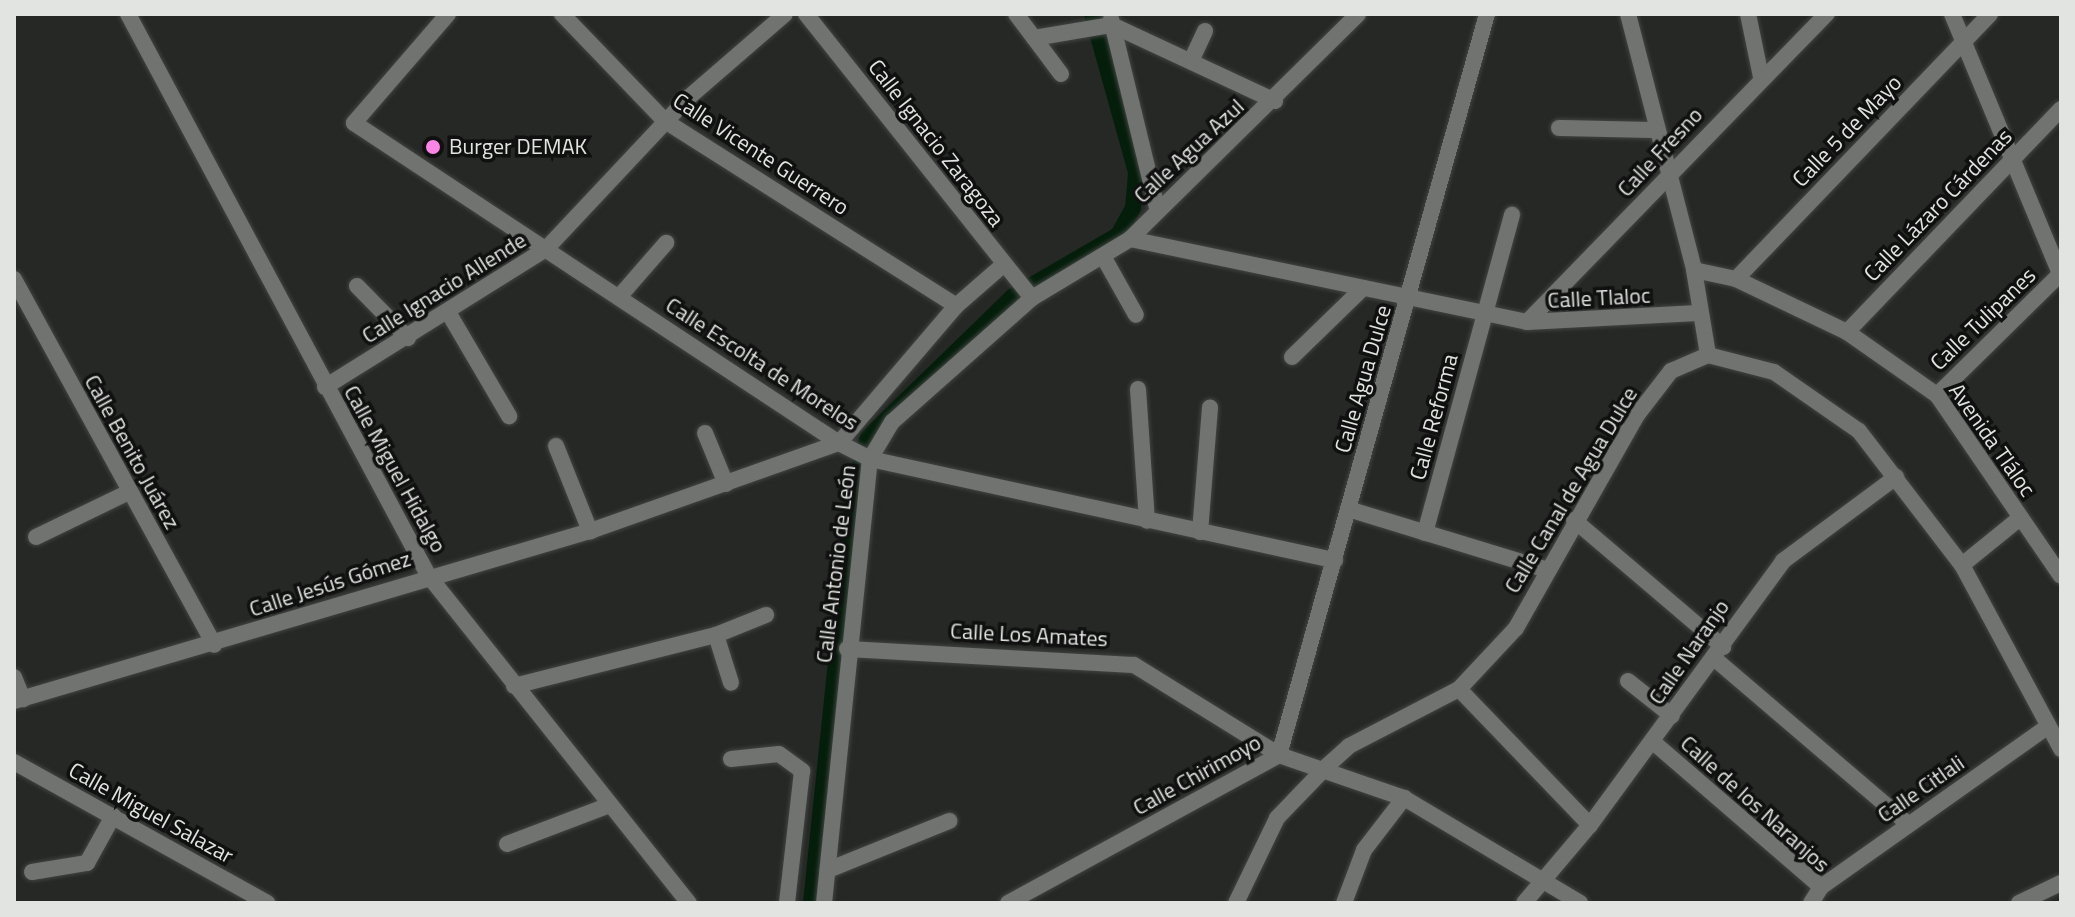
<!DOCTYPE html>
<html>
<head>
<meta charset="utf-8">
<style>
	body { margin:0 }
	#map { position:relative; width:2075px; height:917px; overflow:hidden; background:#252825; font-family:"Titillium Web",sans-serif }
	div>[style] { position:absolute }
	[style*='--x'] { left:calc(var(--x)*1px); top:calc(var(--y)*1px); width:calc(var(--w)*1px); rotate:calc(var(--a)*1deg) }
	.canal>* { height:16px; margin:-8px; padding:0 8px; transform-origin:8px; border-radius:8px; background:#051e0b }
	.roads { filter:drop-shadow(0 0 2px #414442) drop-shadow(0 0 2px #414442) }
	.minor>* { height:16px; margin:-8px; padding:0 8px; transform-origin:8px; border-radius:8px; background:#707370 }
	.dots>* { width:22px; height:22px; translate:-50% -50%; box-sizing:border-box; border:4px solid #0f100f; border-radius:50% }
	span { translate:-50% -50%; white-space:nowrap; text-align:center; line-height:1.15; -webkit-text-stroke:7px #0f100f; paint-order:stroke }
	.street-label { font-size:22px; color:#e2e4e2 }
	.poi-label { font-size:22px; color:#e2e4e2 }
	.left { translate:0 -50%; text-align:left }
	.frame { position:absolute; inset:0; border:16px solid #e2e4e2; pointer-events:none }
</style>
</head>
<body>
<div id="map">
	<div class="canal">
		<i style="--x:811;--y:903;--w:418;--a:-84.1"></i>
		<i style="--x:854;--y:487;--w:52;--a:-74.4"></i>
		<i style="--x:868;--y:437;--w:202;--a:-44.2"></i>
		<i style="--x:1013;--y:296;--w:121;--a:-30.2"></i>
		<i style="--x:1118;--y:235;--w:31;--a:-61"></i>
		<i style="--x:1133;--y:208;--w:36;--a:-85"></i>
		<i style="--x:1136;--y:172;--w:164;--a:-105.6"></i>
	</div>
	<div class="roads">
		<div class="minor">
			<i style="--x:128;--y:14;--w:636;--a:61.86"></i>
			<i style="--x:428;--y:575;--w:419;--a:51.5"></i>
			<i style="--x:448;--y:14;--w:144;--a:130.8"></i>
			<i style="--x:354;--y:123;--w:581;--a:33.42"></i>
			<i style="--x:839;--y:443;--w:35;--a:27"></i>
			<i style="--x:870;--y:459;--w:476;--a:12.3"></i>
			<i style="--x:562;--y:14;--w:149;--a:46.1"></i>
			<i style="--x:665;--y:121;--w:345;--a:32.4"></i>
			<i style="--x:806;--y:14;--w:363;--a:51.5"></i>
			<i style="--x:1016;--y:14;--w:75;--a:53.1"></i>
			<i style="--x:1628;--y:14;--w:264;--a:75.5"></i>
			<i style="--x:1694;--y:270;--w:86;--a:80.6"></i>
			<i style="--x:1748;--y:14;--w:64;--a:78.3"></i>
			<i style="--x:1952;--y:14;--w:284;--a:67.4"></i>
			<i style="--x:1111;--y:19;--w:195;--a:76.3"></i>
			<i style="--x:1034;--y:38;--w:79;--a:-9.5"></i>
			<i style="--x:1112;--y:25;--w:180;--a:25"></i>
			<i style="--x:1192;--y:59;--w:31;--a:-65"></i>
			<i style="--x:1559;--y:128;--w:96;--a:1.2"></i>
			<i style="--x:1130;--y:239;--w:406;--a:11.8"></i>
			<i style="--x:1527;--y:322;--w:171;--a:-3"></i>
			<i style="--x:1104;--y:258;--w:65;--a:60.7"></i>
			<i style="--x:1694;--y:270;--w:43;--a:12.1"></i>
			<i style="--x:1736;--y:279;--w:123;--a:25.5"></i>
			<i style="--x:1847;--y:332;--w:110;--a:35"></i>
			<i style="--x:1937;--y:395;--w:219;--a:55.6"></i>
			<i style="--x:14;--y:279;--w:417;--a:61.3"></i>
			<i style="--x:1736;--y:279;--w:367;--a:-46.2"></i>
			<i style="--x:357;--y:286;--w:73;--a:45.6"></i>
			<i style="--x:619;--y:297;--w:72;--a:-49"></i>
			<i style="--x:448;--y:312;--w:121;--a:59.6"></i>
			<i style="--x:1527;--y:322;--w:430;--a:-45.8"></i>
			<i style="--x:1847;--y:332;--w:309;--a:-46.2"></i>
			<i style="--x:1292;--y:357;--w:99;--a:-44.2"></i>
			<i style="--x:325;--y:387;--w:261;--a:-32"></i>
			<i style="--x:546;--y:249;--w:207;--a:-46.8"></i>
			<i style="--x:688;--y:98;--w:128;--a:-40.9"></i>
			<i style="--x:1138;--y:389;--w:132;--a:86.1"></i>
			<i style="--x:1937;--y:395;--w:173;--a:-44.5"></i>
			<i style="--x:705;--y:433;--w:55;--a:67.6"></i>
			<i style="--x:556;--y:446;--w:92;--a:68.2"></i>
			<i style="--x:1348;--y:509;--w:205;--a:17"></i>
			<i style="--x:1574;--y:520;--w:196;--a:40.4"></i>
			<i style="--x:1200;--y:532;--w:125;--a:-85.4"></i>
			<i style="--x:1425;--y:533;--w:330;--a:-74.7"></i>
			<i style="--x:36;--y:537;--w:103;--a:-25.8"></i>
			<i style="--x:1962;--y:565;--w:75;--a:-39"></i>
			<i style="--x:716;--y:635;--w:50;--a:72.6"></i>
			<i style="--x:847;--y:649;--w:287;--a:3.2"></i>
			<i style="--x:1134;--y:665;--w:171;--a:31.8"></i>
			<i style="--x:1279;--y:755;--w:132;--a:19"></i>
			<i style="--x:1404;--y:798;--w:205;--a:30.8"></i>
			<i style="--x:1715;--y:659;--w:254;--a:40.5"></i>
			<i style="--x:14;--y:677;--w:24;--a:68"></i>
			<i style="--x:1628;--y:681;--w:56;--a:38.5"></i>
			<i style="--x:514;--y:686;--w:208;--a:-14.2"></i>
			<i style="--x:716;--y:635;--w:54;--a:-21.8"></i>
			<i style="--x:1459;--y:689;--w:189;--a:46.1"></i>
			<i style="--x:14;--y:701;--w:601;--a:-16.44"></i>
			<i style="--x:590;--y:531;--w:264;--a:-19.5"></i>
			<i style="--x:839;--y:443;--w:180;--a:-49.5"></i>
			<i style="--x:956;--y:306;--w:62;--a:-41.1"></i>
			<i style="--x:1652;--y:741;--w:223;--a:40.8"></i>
			<i style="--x:1279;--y:755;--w:770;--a:-74.32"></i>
			<i style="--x:731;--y:759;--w:48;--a:-5.9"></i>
			<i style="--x:779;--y:754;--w:29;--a:36"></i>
			<i style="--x:802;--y:771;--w:133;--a:96.5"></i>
			<i style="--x:14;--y:762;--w:290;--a:29.1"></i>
			<i style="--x:507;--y:844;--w:107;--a:-20.8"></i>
			<i style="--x:828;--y:870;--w:131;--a:-22"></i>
			<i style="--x:32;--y:872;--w:56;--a:-9.3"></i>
			<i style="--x:87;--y:863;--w:54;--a:-61"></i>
			<i style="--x:824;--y:903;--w:446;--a:-84.1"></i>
			<i style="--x:870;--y:459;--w:43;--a:-59.3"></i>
			<i style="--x:892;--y:422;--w:187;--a:-41.5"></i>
			<i style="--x:1032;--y:298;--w:114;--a:-31"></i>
			<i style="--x:1130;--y:239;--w:320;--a:-44.6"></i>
			<i style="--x:1008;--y:903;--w:309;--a:-28.6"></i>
			<i style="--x:1236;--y:903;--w:94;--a:-64.2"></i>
			<i style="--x:1277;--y:818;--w:72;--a:-46.1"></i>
			<i style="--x:1327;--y:766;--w:30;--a:-42"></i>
			<i style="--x:1349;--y:746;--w:124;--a:-27.4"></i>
			<i style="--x:1459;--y:689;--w:83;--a:-46.9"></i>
			<i style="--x:1516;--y:628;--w:245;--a:-60.4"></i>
			<i style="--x:1637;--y:415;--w:56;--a:-52.3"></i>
			<i style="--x:1671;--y:371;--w:40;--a:-23.4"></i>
			<i style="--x:1708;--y:355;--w:68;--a:14.4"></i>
			<i style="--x:1774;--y:372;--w:103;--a:34.8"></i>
			<i style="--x:1859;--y:431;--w:169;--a:52.5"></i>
			<i style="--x:1962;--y:565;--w:209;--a:61.7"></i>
			<i style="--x:1344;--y:903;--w:57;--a:-69.3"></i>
			<i style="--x:1364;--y:850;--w:66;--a:-52.4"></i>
			<i style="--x:1524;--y:903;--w:102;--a:-49.8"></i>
			<i style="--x:1590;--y:825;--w:327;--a:-53.8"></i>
			<i style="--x:1783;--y:561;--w:141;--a:-36.6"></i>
			<i style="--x:1811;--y:903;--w:19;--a:-58"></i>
			<i style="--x:1821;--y:887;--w:277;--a:-35.3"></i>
			<i style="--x:2019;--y:903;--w:47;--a:-25.5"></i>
		</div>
	</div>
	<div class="dots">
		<i style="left:433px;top:147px;background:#fb86e5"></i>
	</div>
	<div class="street-label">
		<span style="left:1847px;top:131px;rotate:-46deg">Calle 5 de Mayo</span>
		<span style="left:936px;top:143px;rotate:52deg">Calle Ignacio Zaragoza</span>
		<span style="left:1189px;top:151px;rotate:-43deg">Calle Agua Azul</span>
		<span style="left:1660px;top:152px;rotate:-47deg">Calle Fresno</span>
		<span style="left:761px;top:154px;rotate:33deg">Calle Vicente Guerrero</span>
		<span style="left:1938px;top:205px;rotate:-46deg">Calle Lázaro Cárdenas</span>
		<span style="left:444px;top:288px;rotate:-32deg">Calle Ignacio Allende</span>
		<span style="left:1599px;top:298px;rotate:-3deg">Calle Tlaloc</span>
		<span style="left:1983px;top:319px;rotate:-44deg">Calle Tulipanes</span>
		<span style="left:762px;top:364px;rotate:33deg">Calle Escolta de Morelos</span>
		<span style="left:1363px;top:379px;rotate:-74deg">Calle Agua Dulce</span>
		<span style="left:1434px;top:417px;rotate:-75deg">Calle Reforma</span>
		<span style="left:1992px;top:440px;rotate:55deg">Avenida Tláloc</span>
		<span style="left:132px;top:452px;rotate:61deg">Calle Benito Juárez</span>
		<span style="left:395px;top:469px;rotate:61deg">Calle Miguel Hidalgo</span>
		<span style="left:1571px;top:490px;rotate:-59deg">Calle Canal de Agua Dulce</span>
		<span style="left:836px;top:564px;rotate:-83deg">Calle Antonio de León</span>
		<span style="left:330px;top:584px;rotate:-18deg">Calle Jesús Gómez</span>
		<span style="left:1029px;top:635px;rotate:3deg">Calle Los Amates</span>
		<span style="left:1689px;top:652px;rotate:-55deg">Calle Naranjo</span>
		<span style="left:1197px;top:775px;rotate:-29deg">Calle Chirimoyo</span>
		<span style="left:1921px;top:789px;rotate:-35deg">Calle Citlali</span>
		<span style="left:1755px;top:804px;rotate:42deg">Calle de los Naranjos</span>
		<span style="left:151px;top:813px;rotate:29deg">Calle Miguel Salazar</span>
	</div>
	<div class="poi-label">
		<span class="left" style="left:449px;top:147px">Burger DEMAK</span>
	</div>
	<div class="frame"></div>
</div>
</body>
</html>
